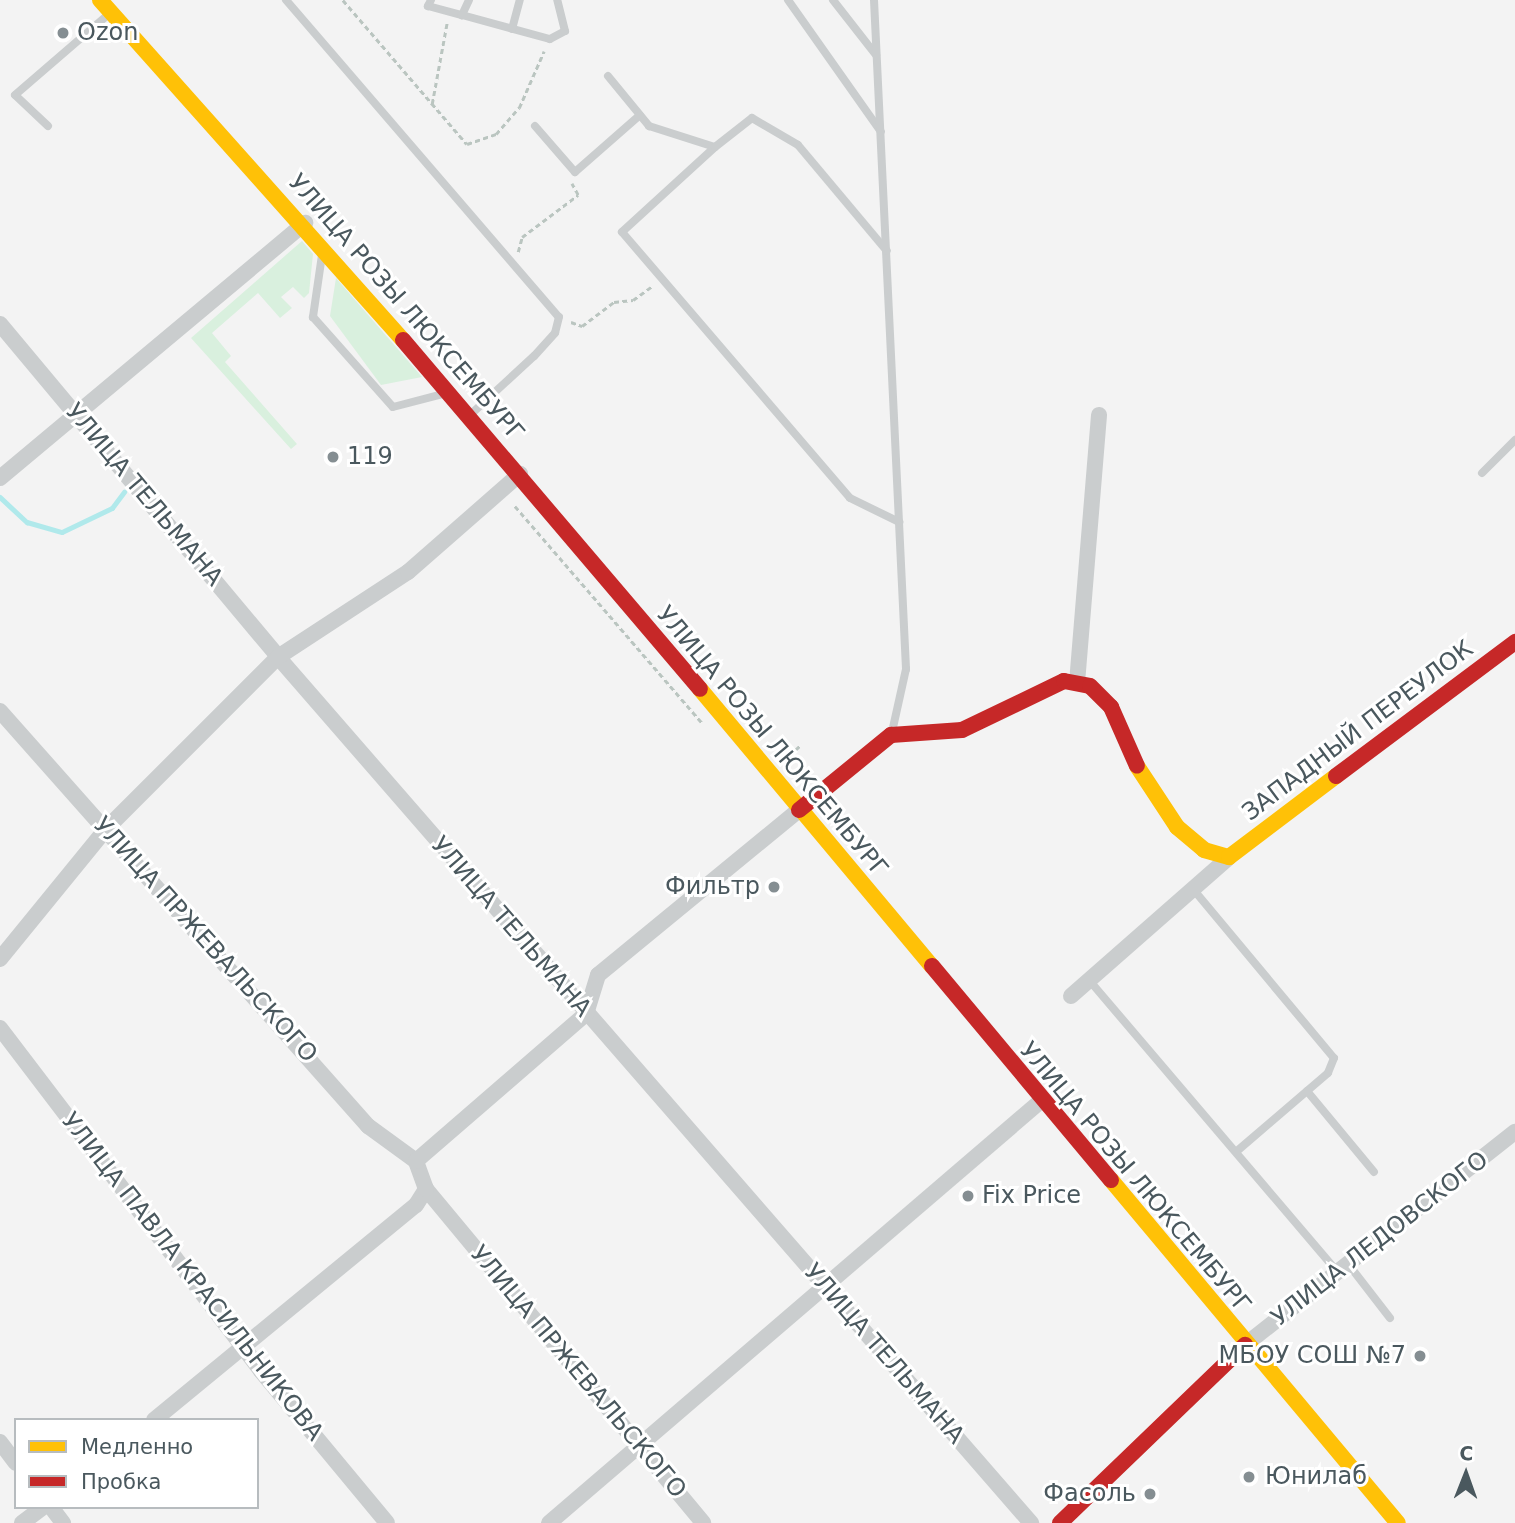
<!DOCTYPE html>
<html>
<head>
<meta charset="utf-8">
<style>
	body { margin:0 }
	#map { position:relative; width:1515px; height:1523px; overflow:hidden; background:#f3f3f3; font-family:"DejaVu Sans",sans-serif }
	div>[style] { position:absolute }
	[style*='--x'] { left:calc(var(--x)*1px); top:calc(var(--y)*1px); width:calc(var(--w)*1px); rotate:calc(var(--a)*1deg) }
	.green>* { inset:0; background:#d9f0de }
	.stream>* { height:4.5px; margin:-2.25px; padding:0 2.25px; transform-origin:2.25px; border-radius:2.25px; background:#b0e9eb }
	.path>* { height:2.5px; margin-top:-1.25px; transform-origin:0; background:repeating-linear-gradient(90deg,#bac5c0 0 5px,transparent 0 8.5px) }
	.lane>* { height:8px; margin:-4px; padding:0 4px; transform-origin:4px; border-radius:4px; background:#cacdce }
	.street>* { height:16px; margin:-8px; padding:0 8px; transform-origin:8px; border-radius:8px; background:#cacdce }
	.slow>* { height:16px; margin:-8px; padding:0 8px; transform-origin:8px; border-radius:8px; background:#ffc107 }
	.jam>* { height:16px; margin:-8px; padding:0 8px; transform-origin:8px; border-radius:8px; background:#c62828 }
	.dots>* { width:19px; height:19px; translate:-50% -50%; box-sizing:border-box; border:4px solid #fff; border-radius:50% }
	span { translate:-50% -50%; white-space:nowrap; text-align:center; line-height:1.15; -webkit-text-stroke:6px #fff; paint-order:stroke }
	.poi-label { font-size:24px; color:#4a585e }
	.left { translate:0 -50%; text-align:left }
	.right { translate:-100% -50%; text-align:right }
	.street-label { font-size:24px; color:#4a585e }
	.legend { position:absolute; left:14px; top:1418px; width:245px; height:91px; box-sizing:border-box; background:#fff; border:2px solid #b7bcbf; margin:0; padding:9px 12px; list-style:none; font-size:21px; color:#4a585e }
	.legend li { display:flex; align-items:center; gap:14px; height:35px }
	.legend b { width:35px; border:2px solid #b7bcbf }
	.north { position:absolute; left:1431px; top:1439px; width:70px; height:70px; -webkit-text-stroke:5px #fff; paint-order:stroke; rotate:1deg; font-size:19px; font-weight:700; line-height:28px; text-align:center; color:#4a585e }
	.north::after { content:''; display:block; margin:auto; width:24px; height:32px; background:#4a585e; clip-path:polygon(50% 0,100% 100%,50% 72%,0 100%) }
</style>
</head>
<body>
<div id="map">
	<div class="green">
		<i style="clip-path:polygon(302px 241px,313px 254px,309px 293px,304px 298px,293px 287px,281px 297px,292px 308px,280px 318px,258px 293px,212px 333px,231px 356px,225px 362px,297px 444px,291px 449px,191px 338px)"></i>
		<i style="clip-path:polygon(336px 278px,422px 377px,381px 385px,330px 316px)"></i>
	</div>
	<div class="stream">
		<i style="--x:0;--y:497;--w:37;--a:43"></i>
		<i style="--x:27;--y:522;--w:36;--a:16"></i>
		<i style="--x:62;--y:532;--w:55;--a:-25.6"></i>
		<i style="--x:112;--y:508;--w:20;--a:-53"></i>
	</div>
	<div class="path">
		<i style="--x:343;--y:0;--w:190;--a:49.3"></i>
		<i style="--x:467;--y:144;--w:31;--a:-19"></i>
		<i style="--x:496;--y:134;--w:35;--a:-49"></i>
		<i style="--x:519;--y:108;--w:62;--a:-66.3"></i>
		<i style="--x:432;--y:104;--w:83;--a:-79.6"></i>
		<i style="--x:518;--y:252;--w:16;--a:-75"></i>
		<i style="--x:522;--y:237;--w:70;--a:-36.9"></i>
		<i style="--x:578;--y:195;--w:13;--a:-119"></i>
		<i style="--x:571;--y:322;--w:12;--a:20"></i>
		<i style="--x:582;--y:326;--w:40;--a:-37"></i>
		<i style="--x:614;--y:302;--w:19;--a:-6"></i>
		<i style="--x:633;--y:300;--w:24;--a:-36"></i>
		<i style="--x:515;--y:506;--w:288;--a:49.2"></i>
		<i style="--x:783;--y:761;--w:25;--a:-42"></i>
	</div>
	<div class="lane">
		<i style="--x:286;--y:0;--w:418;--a:49.3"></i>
		<i style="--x:559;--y:317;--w:16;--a:104"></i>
		<i style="--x:555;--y:333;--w:31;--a:132"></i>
		<i style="--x:534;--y:356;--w:87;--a:137.3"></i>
		<i style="--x:431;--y:0;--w:7;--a:117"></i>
		<i style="--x:428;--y:6;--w:35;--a:15"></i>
		<i style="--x:469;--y:0;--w:17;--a:115"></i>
		<i style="--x:462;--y:15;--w:91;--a:15.3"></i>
		<i style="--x:550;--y:39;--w:17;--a:-28"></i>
		<i style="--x:565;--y:31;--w:32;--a:-104"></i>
		<i style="--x:788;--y:0;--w:161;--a:54.8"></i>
		<i style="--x:833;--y:0;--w:70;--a:52"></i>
		<i style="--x:874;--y:0;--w:670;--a:87.26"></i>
		<i style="--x:906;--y:669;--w:65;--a:102.5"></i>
		<i style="--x:512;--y:29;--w:30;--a:-75"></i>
		<i style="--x:608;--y:76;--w:65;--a:50.6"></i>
		<i style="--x:649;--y:126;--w:69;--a:17.7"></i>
		<i style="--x:715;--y:147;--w:126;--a:137.6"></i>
		<i style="--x:622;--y:232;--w:350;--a:49.4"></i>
		<i style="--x:850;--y:498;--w:55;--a:26.1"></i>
		<i style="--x:48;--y:126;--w:45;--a:-136.8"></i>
		<i style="--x:15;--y:95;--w:124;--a:-40.8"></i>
		<i style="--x:535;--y:126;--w:61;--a:49"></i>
		<i style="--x:575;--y:172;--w:86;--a:-41.2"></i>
		<i style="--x:715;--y:147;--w:47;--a:-38.1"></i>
		<i style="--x:752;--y:118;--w:53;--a:30.4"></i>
		<i style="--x:798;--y:145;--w:138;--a:50"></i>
		<i style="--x:322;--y:255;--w:63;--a:98.3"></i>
		<i style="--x:313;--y:317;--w:120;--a:48.4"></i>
		<i style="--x:393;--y:407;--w:56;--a:-14.5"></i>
		<i style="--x:1482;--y:473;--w:47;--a:-45"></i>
		<i style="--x:1193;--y:889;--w:220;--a:50.2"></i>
		<i style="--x:1334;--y:1058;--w:16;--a:112"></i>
		<i style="--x:1328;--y:1073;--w:120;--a:139.4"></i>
		<i style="--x:1089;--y:980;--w:385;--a:49.6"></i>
		<i style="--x:1307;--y:1091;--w:105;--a:50.4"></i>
		<i style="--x:1349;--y:1265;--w:67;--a:52.3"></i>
	</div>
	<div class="street">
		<i style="--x:0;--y:324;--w:434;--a:50.1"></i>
		<i style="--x:278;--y:657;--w:1148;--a:48.99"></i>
		<i style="--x:0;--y:478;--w:398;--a:-39.9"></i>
		<i style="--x:1077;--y:683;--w:269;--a:-85.3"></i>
		<i style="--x:0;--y:711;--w:555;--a:48.44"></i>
		<i style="--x:368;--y:1126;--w:59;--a:36.1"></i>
		<i style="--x:0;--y:959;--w:168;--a:-50.8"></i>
		<i style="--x:106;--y:829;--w:243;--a:-45"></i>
		<i style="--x:278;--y:657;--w:155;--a:-33.2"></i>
		<i style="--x:408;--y:572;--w:149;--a:-41.2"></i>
		<i style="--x:1071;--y:996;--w:210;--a:-41.3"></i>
		<i style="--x:0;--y:1028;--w:431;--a:52.7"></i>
		<i style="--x:261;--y:1371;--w:197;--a:50.3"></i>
		<i style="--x:426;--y:1189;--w:434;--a:50.3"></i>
		<i style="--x:1245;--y:1345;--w:344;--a:-38.3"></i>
		<i style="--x:154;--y:1420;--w:339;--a:-39.4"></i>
		<i style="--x:416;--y:1205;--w:19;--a:-58"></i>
		<i style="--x:426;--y:1189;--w:30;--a:-110"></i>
		<i style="--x:416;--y:1161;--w:225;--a:-40.9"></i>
		<i style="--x:586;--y:1014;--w:41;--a:-72.9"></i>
		<i style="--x:598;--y:975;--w:260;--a:-39.4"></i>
		<i style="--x:0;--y:1442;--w:26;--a:53"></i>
		<i style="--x:51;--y:1507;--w:20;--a:53"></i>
		<i style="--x:22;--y:1523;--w:26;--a:-37"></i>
		<i style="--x:549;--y:1523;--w:650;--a:-40.63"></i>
	</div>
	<div class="slow">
		<i style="--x:100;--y:0;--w:455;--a:48.3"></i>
		<i style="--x:700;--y:689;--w:361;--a:50.1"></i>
		<i style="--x:1137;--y:766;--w:73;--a:56.7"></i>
		<i style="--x:1177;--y:827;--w:35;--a:40"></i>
		<i style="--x:1204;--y:850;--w:26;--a:16"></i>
		<i style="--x:1229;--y:857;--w:134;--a:-37.1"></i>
		<i style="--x:1111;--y:1180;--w:447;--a:50.1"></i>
	</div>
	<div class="jam">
		<i style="--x:403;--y:340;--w:458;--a:49.6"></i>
		<i style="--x:1336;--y:776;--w:224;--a:-36.8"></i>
		<i style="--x:799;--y:810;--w:119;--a:-39.2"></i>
		<i style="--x:891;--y:735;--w:71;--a:-4"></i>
		<i style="--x:962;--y:730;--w:113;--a:-25.7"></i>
		<i style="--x:1064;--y:681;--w:26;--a:11"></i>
		<i style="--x:1090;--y:686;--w:30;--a:45"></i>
		<i style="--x:1111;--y:707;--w:64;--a:66.2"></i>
		<i style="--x:932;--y:966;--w:279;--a:50.1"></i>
		<i style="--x:1060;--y:1523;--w:257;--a:-43.9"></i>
	</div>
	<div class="dots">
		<i style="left:63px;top:33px;background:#858e92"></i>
		<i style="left:333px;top:457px;background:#858e92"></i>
		<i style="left:774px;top:887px;background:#858e92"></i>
		<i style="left:968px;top:1196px;background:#858e92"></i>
		<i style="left:1420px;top:1356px;background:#858e92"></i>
		<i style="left:1249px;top:1477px;background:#858e92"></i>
		<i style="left:1150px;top:1494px;background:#858e92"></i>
	</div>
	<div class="poi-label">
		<span class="left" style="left:77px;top:33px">Ozon</span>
		<span class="left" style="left:347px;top:457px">119</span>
		<span class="right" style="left:760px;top:887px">Фильтр</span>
		<span class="left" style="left:982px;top:1196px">Fix Price</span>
		<span class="right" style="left:1406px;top:1356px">МБОУ СОШ №7</span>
		<span class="left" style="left:1265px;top:1477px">Юнилаб</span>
		<span class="right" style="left:1136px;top:1494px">Фасоль</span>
	</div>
	<div class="street-label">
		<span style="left:406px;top:308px;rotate:49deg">УЛИЦА РОЗЫ ЛЮКСЕМБУРГ</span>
		<span style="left:144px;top:495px;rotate:50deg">УЛИЦА ТЕЛЬМАНА</span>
		<span style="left:1358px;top:731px;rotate:-37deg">ЗАПАДНЫЙ ПЕРЕУЛОК</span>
		<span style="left:772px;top:742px;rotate:50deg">УЛИЦА РОЗЫ ЛЮКСЕМБУРГ</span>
		<span style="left:511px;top:927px;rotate:49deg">УЛИЦА ТЕЛЬМАНА</span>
		<span style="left:205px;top:940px;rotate:48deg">УЛИЦА ПРЖЕВАЛЬСКОГО</span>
		<span style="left:1135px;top:1178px;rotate:50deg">УЛИЦА РОЗЫ ЛЮКСЕМБУРГ</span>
		<span style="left:1380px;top:1239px;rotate:-38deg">УЛИЦА ЛЕДОВСКОГО</span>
		<span style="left:192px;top:1277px;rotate:52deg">УЛИЦА ПАВЛА КРАСИЛЬНИКОВА</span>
		<span style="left:884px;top:1354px;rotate:49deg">УЛИЦА ТЕЛЬМАНА</span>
		<span style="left:578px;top:1372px;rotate:50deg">УЛИЦА ПРЖЕВАЛЬСКОГО</span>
	</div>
	<ul class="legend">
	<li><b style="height:9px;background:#ffc107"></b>Медленно</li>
	<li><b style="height:9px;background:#c62828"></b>Пробка</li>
	</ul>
	<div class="north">С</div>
</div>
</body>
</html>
